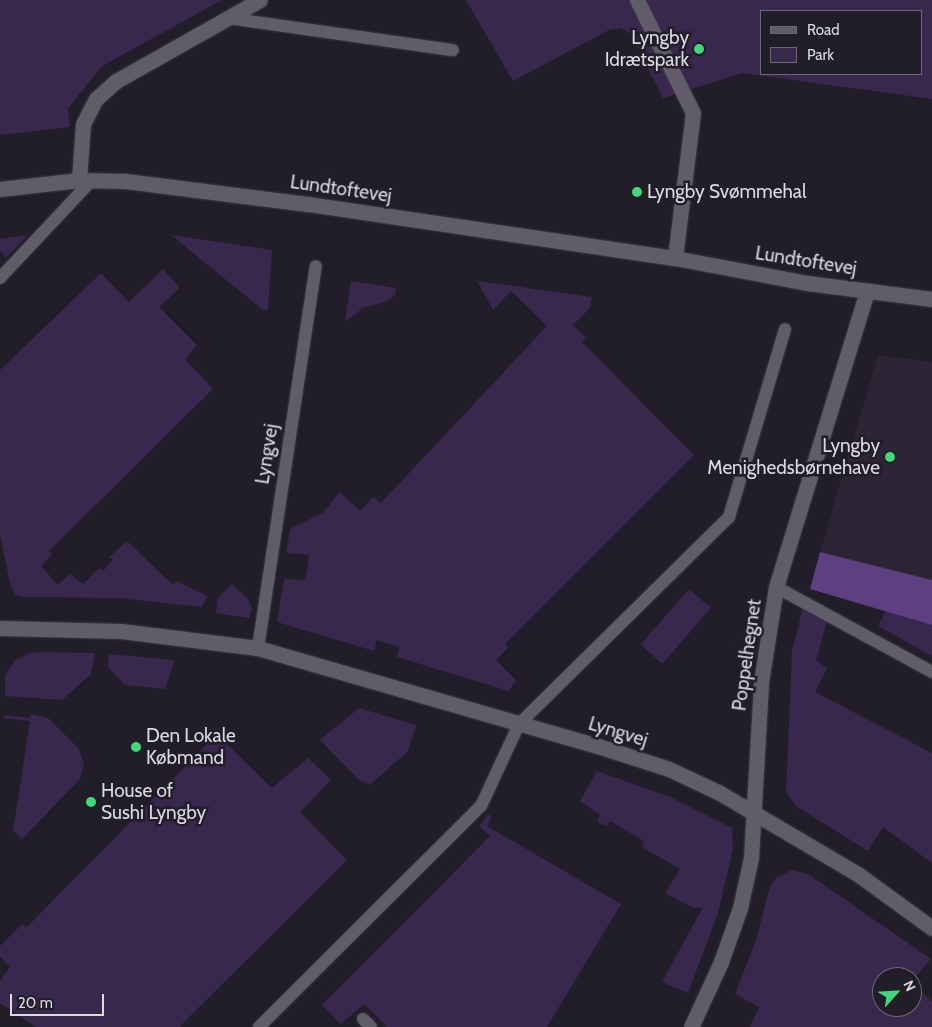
<!DOCTYPE html>
<html>
<head>
<meta charset="utf-8">
<style>
	body { margin:0 }
	#map { position:relative; width:932px; height:1027px; overflow:hidden; background:#211d29; font-family:Cabin,sans-serif }
	div>[style] { position:absolute }
	[style*='--x'] { left:calc(var(--x)*1px); top:calc(var(--y)*1px); width:calc(var(--w)*1px); rotate:calc(var(--a)*1deg) }
	.built>* { inset:0; background:#2c2536 }
	.green>* { inset:0; background:#38284e; transform-origin:0 0 }
	.forest>* { inset:0; background:#5c4080 }
	.roads { filter:drop-shadow(0 0 1px #3d3943) drop-shadow(0 0 1px #3d3943) }
	.lane>* { height:12px; margin:-6px; padding:0 6px; transform-origin:6px; border-radius:6px; background:#615c6a }
	.street>* { height:15px; margin:-7.5px; padding:0 7.5px; transform-origin:7.5px; border-radius:7.5px; background:#615c6a }
	.secondary>* { height:15px; margin:-7.5px; padding:0 7.5px; transform-origin:7.5px; border-radius:7.5px; background:#615c6a }
	.dots>* { width:14px; height:14px; translate:-50% -50%; box-sizing:border-box; border:2px solid #211d29; border-radius:50% }
	span { translate:-50% -50%; white-space:nowrap; text-align:center; line-height:1.15; -webkit-text-stroke:5px #211d29; paint-order:stroke }
	.poi-label { font-size:19px; color:#dcd9e1 }
	.right { translate:-100% -50%; text-align:right }
	.left { translate:0 -50%; text-align:left }
	.street-label { font-size:19px; color:#dcd9e1 }
	.legend { position:absolute; left:760px; top:10px; width:162px; height:65px; box-sizing:border-box; background:#211d29; border:1px solid #6c6873; margin:0; padding:6px 9px; list-style:none; font-size:15px; color:#dcd9e1 }
	.legend li { display:flex; align-items:center; gap:10px; height:25px }
	.legend b { width:25px; border:1px solid #6c6873 }
	.north { position:absolute; left:872px; top:967px; width:50px; height:50px; box-sizing:border-box; background:#211d29; border:1px solid #6c6873; border-radius:50%; rotate:64deg; font-size:14px; font-weight:700; line-height:20px; text-align:center; color:#dcd9e1 }
	.north::after { content:''; display:block; margin:auto; width:18px; height:22px; background:#43d77b; clip-path:polygon(50% 0,100% 100%,50% 72%,0 100%) }
	.scale { position:absolute; left:10px; top:994px; width:94px; height:22px; box-sizing:border-box; border:2px solid #dcd9e1; border-top:0; padding-left:6px; font-size:15px; line-height:18px; white-space:nowrap; color:#dcd9e1; -webkit-text-stroke:4px #211d29; paint-order:stroke }
</style>
</head>
<body>
<div id="map">
	<div class="built">
		<i style="clip-path:polygon(878px 355px,932px 362px,932px 580px,820px 552px)"></i>
	</div>
	<div class="green">
		<i style="clip-path:polygon(0 0,222px 0,102px 66px,68px 108px,70px 127px,0 135px)"></i>
		<i style="clip-path:polygon(evenodd,466px 0,932px 0,932px 99px,742px 73px,663px 98px,630px 34px,621px 28px,609px 30px,513px 81px,466px 0,761px 11px,921px 11px,921px 74px,761px 74px,761px 11px)"></i>
		<i style="clip-path:polygon(28px 235px,6px 258px,0 251px,0 239px)"></i>
		<i style="clip-path:polygon(171px 235px,272px 250px,268px 310px,263px 310px)"></i>
		<i style="clip-path:polygon(163px 269px,180px 288px,159px 307px,197px 345px,185px 359px,213px 389px,49px 551px,52px 554px,41px 566px,58px 585px,70px 574px,83px 584px,99px 568px,103px 571px,113px 560px,109px 557px,127px 541px,173px 585px,177px 581px,207px 596px,202px 607px,118px 598px,20px 597px,15px 594px,10px 583px,0 534px,0 370px,101px 273px,129px 302px)"></i>
		<i style="clip-path:polygon(351px 281px,396px 288px,395px 295px,383px 303px,364px 307px,345px 322px)"></i>
		<i style="clip-path:polygon(477px 281px,592px 297px,590px 308px,573px 325px,586px 338px,582px 342px,694px 455px,505px 644px,508px 648px,496px 660px,516px 680px,509px 691px,397px 657px,399px 647px,377px 640px,374px 651px,277px 622px,284px 579px,305px 580px,308px 563px,309px 555px,286px 553px,290px 529px,323px 513px,340px 492px,360px 511px,373px 497px,381px 503px,547px 326px,511px 291px,493px 310px)"></i>
		<i style="clip-path:polygon(232px 584px,248px 599px,252px 608px,249px 618px,216px 613px,218px 598px)"></i>
		<i style="left:689px;top:589px;width:29px;height:74px;rotate:41deg"></i>
		<i style="clip-path:polygon(803px 607px,827px 620px,816px 661px,827px 668px,815px 692px,932px 753px,932px 863px,883px 827px,868px 851px,796px 806px,786px 792px,792px 651px)"></i>
		<i style="clip-path:polygon(886px 611px,932px 625px,932px 656px,878px 626px)"></i>
		<i style="clip-path:polygon(30px 653px,41px 652px,95px 653px,91px 674px,62px 700px,5px 696px,5px 676px,15px 660px)"></i>
		<i style="clip-path:polygon(109px 654px,175px 660px,165px 689px,125px 685px,108px 667px)"></i>
		<i style="clip-path:polygon(359px 708px,416px 725px,408px 751px,370px 785px,359px 780px,320px 740px)"></i>
		<i style="clip-path:polygon(31px 714px,48px 718px,79px 749px,84px 764px,80px 779px,22px 839px,13px 831px,30px 721px,4px 718px,5px 715px,30px 718px)"></i>
		<i style="clip-path:polygon(217px 734px,272px 788px,308px 758px,331px 780px,300px 812px,347px 860px,179px 1027px,36px 1027px,0 1003px,0 981px,10px 967px,0 956px,0 946px,22px 924px,26px 928px)"></i>
		<i style="clip-path:polygon(597px 771px,670px 797px,732px 828px,733px 849px,718px 913px,688px 993px,662px 982px,703px 907px,693px 908px,665px 893px,680px 869px,642px 847px,644px 841px,610px 821px,606px 826px,597px 821px,600px 815px,580px 801px)"></i>
		<i style="clip-path:polygon(488px 814px,492px 817px,487px 826px,621px 904px,547px 1027px,387px 1027px,364px 1004px,341px 1024px,322px 1005px,490px 836px,479px 826px)"></i>
		<i style="clip-path:polygon(792px 870px,808px 874px,931px 959px,912px 981px,912px 977px,882px 977px,882px 1007px,912px 1007px,912px 984px,932px 1001px,932px 1027px,750px 1027px,759px 1007px,735px 994px,756px 940px,770px 886px,776px 878px)"></i>
	</div>
	<div class="forest">
		<i style="clip-path:polygon(820px 552px,932px 580px,932px 625px,810px 589px)"></i>
	</div>
	<div class="roads">
		<div class="lane">
			<i style="--x:227;--y:18;--w:228;--a:8.1"></i>
			<i style="--x:0;--y:278;--w:134;--a:-46.8"></i>
			<i style="--x:776;--y:587;--w:178;--a:28.6"></i>
			<i style="--x:258;--y:648;--w:386;--a:-81.4"></i>
			<i style="--x:363;--y:1019;--w:11;--a:45"></i>
			<i style="--x:259;--y:1027;--w:313;--a:-44.9"></i>
			<i style="--x:481;--y:806;--w:90;--a:-65.1"></i>
			<i style="--x:519;--y:724;--w:295;--a:-44.6"></i>
			<i style="--x:729;--y:517;--w:196;--a:-73.4"></i>
		</div>
		<div class="street">
			<i style="--x:637;--y:0;--w:126;--a:63.6"></i>
			<i style="--x:693;--y:113;--w:146;--a:97.1"></i>
			<i style="--x:79;--y:180;--w:56;--a:-85.9"></i>
			<i style="--x:83;--y:124;--w:28;--a:-63"></i>
			<i style="--x:96;--y:99;--w:27;--a:-42"></i>
			<i style="--x:116;--y:81;--w:165;--a:-29.4"></i>
			<i style="--x:0;--y:628;--w:121;--a:1.4"></i>
			<i style="--x:121;--y:631;--w:138;--a:7.1"></i>
			<i style="--x:258;--y:648;--w:354;--a:16.1"></i>
			<i style="--x:598;--y:746;--w:75;--a:17.9"></i>
			<i style="--x:669;--y:769;--w:56;--a:25.2"></i>
			<i style="--x:720;--y:793;--w:161;--a:30.5"></i>
			<i style="--x:859;--y:875;--w:90;--a:36"></i>
			<i style="--x:691;--y:1027;--w:72;--a:-65.2"></i>
			<i style="--x:721;--y:962;--w:57;--a:-70.6"></i>
			<i style="--x:740;--y:908;--w:51;--a:-77.6"></i>
			<i style="--x:751;--y:858;--w:176;--a:-86.7"></i>
			<i style="--x:761;--y:682;--w:96;--a:-81"></i>
			<i style="--x:776;--y:587;--w:310;--a:-72.9"></i>
		</div>
		<div class="secondary">
			<i style="--x:0;--y:189;--w:80;--a:-6.5"></i>
			<i style="--x:79;--y:180;--w:46;--a:1.2"></i>
			<i style="--x:125;--y:181;--w:184;--a:7.2"></i>
			<i style="--x:308;--y:204;--w:371;--a:8.4"></i>
			<i style="--x:675;--y:258;--w:134;--a:10.7"></i>
			<i style="--x:807;--y:283;--w:126;--a:7.3"></i>
		</div>
	</div>
	<div class="dots">
		<i style="left:699px;top:49px;background:#43d77b"></i>
		<i style="left:637px;top:192px;background:#43d77b"></i>
		<i style="left:890px;top:457px;background:#43d77b"></i>
		<i style="left:136px;top:747px;background:#43d77b"></i>
		<i style="left:91px;top:802px;background:#43d77b"></i>
	</div>
	<div class="poi-label">
		<span class="right" style="left:689px;top:49px">Lyngby<br>Idrætspark</span>
		<span class="left" style="left:647px;top:192px">Lyngby Svømmehal</span>
		<span class="right" style="left:880px;top:457px">Lyngby<br>Menighedsbørnehave</span>
		<span class="left" style="left:146px;top:747px">Den Lokale<br>Købmand</span>
		<span class="left" style="left:101px;top:802px">House of<br>Sushi Lyngby</span>
	</div>
	<div class="street-label">
		<span style="left:341px;top:189px;rotate:8deg">Lundtoftevej</span>
		<span style="left:806px;top:261px;rotate:9deg">Lundtoftevej</span>
		<span style="left:267px;top:454px;rotate:-81deg">Lyngvej</span>
		<span style="left:747px;top:655px;rotate:-82deg">Poppelhegnet</span>
		<span style="left:618px;top:732px;rotate:17deg">Lyngvej</span>
	</div>
	<ul class="legend">
	<li><b style="height:6px;background:#615c6a"></b>Road</li>
	<li><b style="height:14px;background:#38284e"></b>Park</li>
	</ul>
	<div class="north">N</div>
	<div class="scale">20 m</div>
</div>
</body>
</html>
